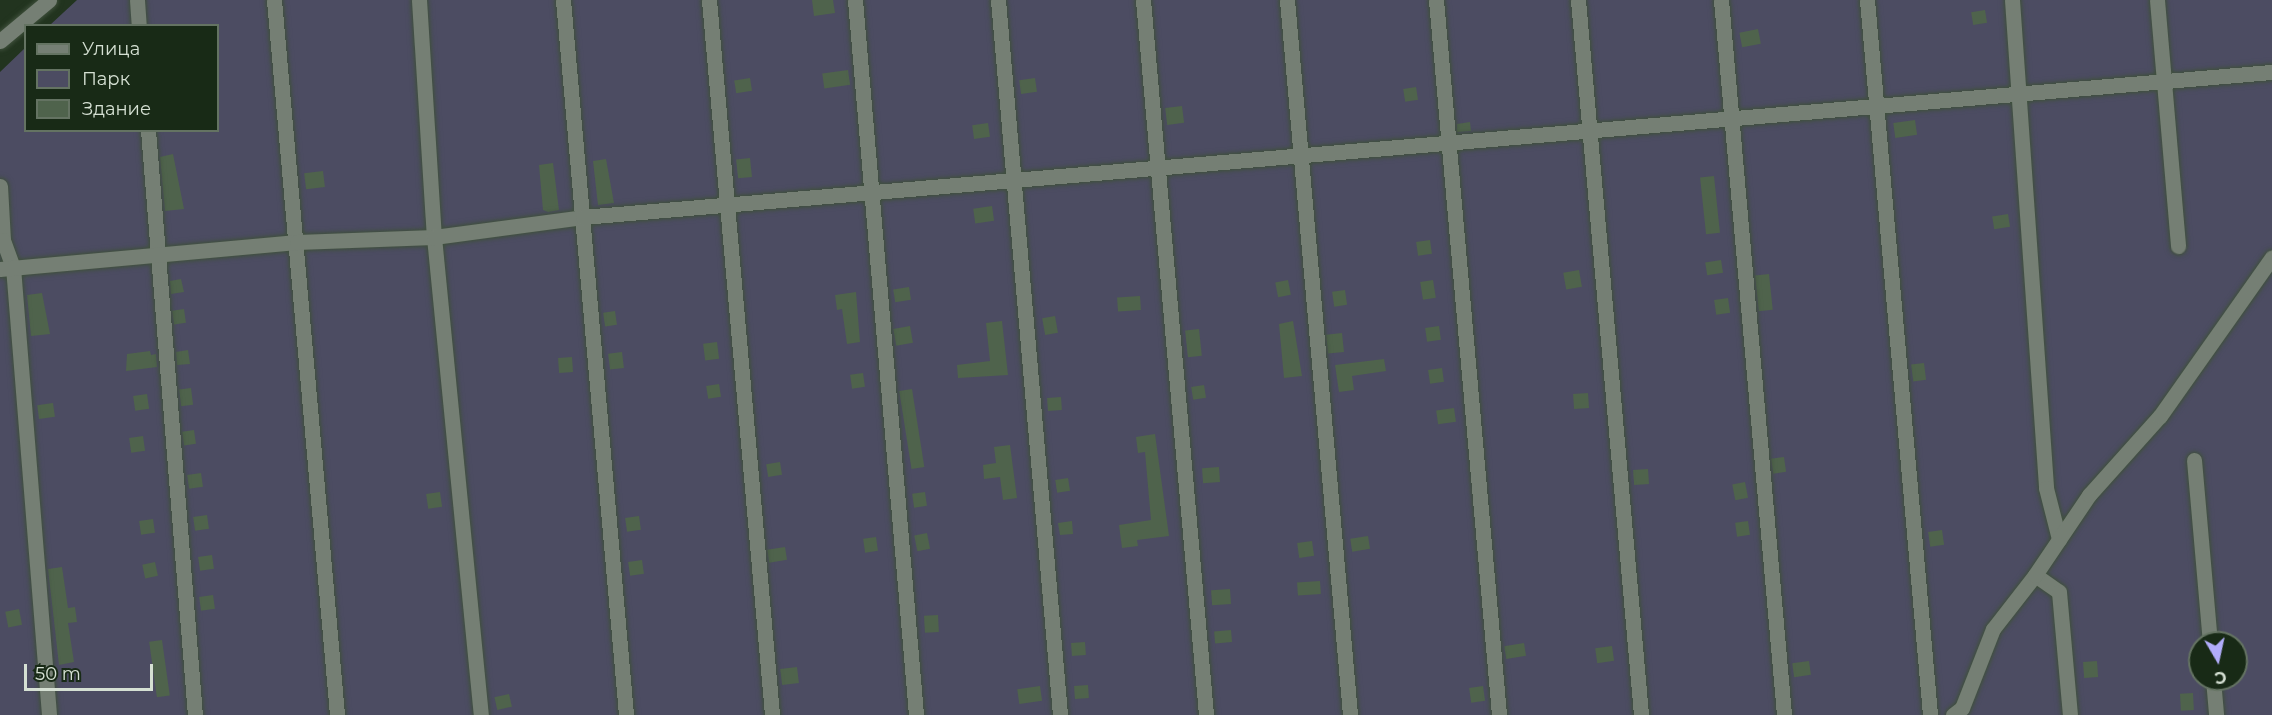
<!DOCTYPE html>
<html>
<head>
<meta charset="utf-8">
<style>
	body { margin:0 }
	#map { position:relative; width:2272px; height:715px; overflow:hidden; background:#22341f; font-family:Montserrat,sans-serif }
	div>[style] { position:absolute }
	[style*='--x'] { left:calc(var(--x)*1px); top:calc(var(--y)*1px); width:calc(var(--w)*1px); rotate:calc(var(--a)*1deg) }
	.green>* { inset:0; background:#4c4c62 }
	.building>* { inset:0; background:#4f634c; transform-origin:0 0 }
	.roads { filter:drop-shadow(0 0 2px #3f503c) drop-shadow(0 0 2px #3f503c) }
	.minor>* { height:15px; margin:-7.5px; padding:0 7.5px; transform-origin:7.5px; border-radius:7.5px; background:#757f74 }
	span { translate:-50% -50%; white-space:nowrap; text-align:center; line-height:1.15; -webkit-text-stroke:6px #182a16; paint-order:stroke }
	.legend { position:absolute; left:24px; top:24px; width:195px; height:108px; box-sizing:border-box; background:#182a16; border:2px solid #647362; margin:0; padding:8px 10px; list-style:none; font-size:18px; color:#d5e0d3 }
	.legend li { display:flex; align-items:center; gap:12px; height:30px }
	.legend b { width:30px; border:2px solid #647362 }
	.north { position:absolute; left:2188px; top:631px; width:60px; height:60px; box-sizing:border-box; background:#182a16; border:2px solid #647362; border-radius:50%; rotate:171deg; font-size:16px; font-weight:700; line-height:24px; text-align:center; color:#d5e0d3 }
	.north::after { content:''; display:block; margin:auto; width:21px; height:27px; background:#b1adfa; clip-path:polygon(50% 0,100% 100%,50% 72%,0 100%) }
	.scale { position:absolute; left:24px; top:664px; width:129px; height:27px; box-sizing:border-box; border:3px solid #d5e0d3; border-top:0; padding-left:8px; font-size:18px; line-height:21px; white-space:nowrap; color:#d5e0d3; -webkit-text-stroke:4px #182a16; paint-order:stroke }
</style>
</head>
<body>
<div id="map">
	<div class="green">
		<i style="clip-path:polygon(evenodd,77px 0,2272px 0,2272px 715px,0 715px,0 72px,25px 48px,26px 130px,218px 130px,218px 26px,50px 25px,77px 0,2200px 643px,2236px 643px,2236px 679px,2200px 679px,2200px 643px)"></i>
	</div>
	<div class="building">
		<i style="clip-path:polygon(812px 0,833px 0,835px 13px,814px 16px)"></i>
		<i style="left:1985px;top:10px;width:13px;height:14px;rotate:81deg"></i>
		<i style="left:1758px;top:29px;width:15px;height:19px;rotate:79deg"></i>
		<i style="left:848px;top:70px;width:15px;height:26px;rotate:82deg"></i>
		<i style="left:750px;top:78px;width:13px;height:16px;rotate:81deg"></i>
		<i style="left:1035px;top:78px;width:14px;height:16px;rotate:82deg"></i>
		<i style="left:1416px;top:87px;width:13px;height:13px;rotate:81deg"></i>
		<i style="left:1182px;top:106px;width:17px;height:17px;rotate:83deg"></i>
		<i style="left:1915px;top:120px;width:15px;height:22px;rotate:82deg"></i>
		<i style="clip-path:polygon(1470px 122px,1471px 131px,1457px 132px,1457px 124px)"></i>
		<i style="left:988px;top:123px;width:14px;height:16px;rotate:82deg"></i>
		<i style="clip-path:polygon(173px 154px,184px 209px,165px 211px,160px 157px)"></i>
		<i style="left:750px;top:158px;width:19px;height:14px;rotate:84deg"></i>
		<i style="clip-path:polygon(606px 159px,614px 203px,598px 205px,593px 161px)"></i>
		<i style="clip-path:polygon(553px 163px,559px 210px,548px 212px,543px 210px,539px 165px)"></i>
		<i style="left:323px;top:171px;width:16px;height:19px;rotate:83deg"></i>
		<i style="left:1714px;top:176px;width:57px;height:14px;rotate:84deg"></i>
		<i style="left:992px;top:206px;width:15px;height:19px;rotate:82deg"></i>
		<i style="left:2008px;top:214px;width:13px;height:16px;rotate:81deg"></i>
		<i style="left:1430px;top:240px;width:14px;height:14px;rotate:82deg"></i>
		<i style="left:1721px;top:260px;width:13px;height:16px;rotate:81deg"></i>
		<i style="left:1579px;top:270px;width:17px;height:16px;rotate:80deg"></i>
		<i style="left:1769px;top:274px;width:36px;height:14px;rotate:84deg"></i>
		<i style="clip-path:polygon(181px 279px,184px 292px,171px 294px,170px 281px)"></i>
		<i style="left:1288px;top:280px;width:15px;height:13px;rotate:79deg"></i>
		<i style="left:1433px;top:280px;width:18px;height:13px;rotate:81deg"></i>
		<i style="left:909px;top:287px;width:13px;height:16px;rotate:81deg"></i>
		<i style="left:1345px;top:290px;width:15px;height:13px;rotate:82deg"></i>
		<i style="clip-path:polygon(856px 292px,860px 342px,847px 344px,842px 309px,837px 310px,835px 295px)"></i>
		<i style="clip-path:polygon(42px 293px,50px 334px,31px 336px,27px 295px)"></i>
		<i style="left:1140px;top:296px;width:14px;height:23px;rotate:86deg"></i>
		<i style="left:1728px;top:298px;width:15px;height:14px;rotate:82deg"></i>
		<i style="left:184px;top:309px;width:14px;height:12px;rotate:82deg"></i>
		<i style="left:615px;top:311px;width:14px;height:12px;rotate:82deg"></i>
		<i style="left:1055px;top:316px;width:17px;height:13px;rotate:80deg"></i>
		<i style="clip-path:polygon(1002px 321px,1008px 375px,958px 378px,957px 365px,990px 361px,986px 323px)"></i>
		<i style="clip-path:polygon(1293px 321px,1302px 376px,1284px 378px,1279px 324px)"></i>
		<i style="left:910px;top:326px;width:17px;height:17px;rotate:80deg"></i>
		<i style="left:1439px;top:326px;width:14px;height:14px;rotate:82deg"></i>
		<i style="left:1199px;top:329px;width:27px;height:14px;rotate:84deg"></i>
		<i style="left:1342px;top:333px;width:19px;height:16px;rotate:84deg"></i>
		<i style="left:717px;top:342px;width:17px;height:14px;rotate:83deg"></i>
		<i style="clip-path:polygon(188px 350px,190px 364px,177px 365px,176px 352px)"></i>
		<i style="clip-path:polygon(150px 351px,151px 355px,156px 354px,157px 367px,126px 371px,127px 354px)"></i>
		<i style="left:622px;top:352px;width:16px;height:14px;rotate:83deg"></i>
		<i style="left:572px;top:357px;width:15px;height:14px;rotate:86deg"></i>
		<i style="clip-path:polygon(1384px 359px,1386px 371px,1352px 376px,1354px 390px,1339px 392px,1335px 365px)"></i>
		<i style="left:1924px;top:363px;width:17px;height:13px;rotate:83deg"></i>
		<i style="left:1442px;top:368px;width:14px;height:14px;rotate:82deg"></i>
		<i style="left:863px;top:373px;width:14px;height:13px;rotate:82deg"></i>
		<i style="left:719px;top:384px;width:13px;height:13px;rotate:81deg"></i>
		<i style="left:1204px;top:385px;width:13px;height:13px;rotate:81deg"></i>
		<i style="left:191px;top:388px;width:17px;height:12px;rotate:83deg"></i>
		<i style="left:912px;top:389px;width:79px;height:13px;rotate:81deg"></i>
		<i style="left:1588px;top:393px;width:15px;height:15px;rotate:86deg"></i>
		<i style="left:147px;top:394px;width:15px;height:14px;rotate:82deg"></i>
		<i style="left:1061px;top:397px;width:13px;height:14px;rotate:86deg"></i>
		<i style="left:53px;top:403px;width:14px;height:16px;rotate:82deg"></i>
		<i style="left:1454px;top:408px;width:14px;height:18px;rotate:82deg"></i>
		<i style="left:194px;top:430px;width:14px;height:12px;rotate:82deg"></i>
		<i style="clip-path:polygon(1155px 434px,1169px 536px,1137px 540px,1138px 546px,1122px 548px,1119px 525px,1151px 520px,1145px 452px,1138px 453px,1136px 437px)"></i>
		<i style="left:143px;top:436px;width:15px;height:14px;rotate:82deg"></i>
		<i style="clip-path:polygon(1010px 445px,1017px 498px,1003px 500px,1000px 477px,984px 479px,983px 465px,996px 463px,994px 447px)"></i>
		<i style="left:1784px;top:457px;width:15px;height:13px;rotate:82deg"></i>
		<i style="left:780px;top:462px;width:13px;height:14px;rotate:81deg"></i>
		<i style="left:1219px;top:467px;width:15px;height:17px;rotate:86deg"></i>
		<i style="left:1648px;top:469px;width:15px;height:15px;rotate:86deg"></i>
		<i style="left:201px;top:473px;width:14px;height:14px;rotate:82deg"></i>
		<i style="left:1068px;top:478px;width:13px;height:13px;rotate:81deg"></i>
		<i style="left:1745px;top:482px;width:16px;height:13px;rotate:79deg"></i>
		<i style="left:440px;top:492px;width:15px;height:14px;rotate:82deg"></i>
		<i style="left:925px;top:492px;width:14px;height:13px;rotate:82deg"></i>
		<i style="left:207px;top:515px;width:14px;height:14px;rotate:82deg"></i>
		<i style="left:639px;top:516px;width:14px;height:14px;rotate:82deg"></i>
		<i style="left:153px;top:519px;width:14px;height:14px;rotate:82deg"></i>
		<i style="clip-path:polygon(1072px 521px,1073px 534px,1060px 535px,1058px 523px)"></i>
		<i style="left:1748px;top:521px;width:14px;height:13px;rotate:82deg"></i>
		<i style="left:1942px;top:530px;width:15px;height:14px;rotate:82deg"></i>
		<i style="left:927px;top:533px;width:16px;height:13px;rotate:79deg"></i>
		<i style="left:1368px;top:536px;width:13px;height:18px;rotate:81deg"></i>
		<i style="left:876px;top:537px;width:14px;height:13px;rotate:82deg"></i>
		<i style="left:1312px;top:541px;width:15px;height:15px;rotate:82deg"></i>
		<i style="left:785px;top:547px;width:13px;height:18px;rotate:81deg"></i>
		<i style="left:212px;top:555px;width:14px;height:14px;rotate:82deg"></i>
		<i style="left:642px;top:560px;width:14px;height:14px;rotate:82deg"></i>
		<i style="left:155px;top:562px;width:14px;height:13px;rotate:78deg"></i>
		<i style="clip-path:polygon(62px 567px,68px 608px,75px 607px,77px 622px,68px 623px,74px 662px,59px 665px,48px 569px)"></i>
		<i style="left:1320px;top:581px;width:13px;height:23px;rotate:86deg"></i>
		<i style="left:1230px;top:589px;width:15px;height:19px;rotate:86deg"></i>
		<i style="left:213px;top:595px;width:14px;height:14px;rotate:82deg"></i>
		<i style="left:19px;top:609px;width:16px;height:14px;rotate:79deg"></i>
		<i style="left:938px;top:615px;width:17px;height:14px;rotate:87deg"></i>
		<i style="left:1231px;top:630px;width:12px;height:17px;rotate:85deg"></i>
		<i style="left:162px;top:640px;width:56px;height:13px;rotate:82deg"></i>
		<i style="left:1085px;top:642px;width:13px;height:14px;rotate:86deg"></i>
		<i style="left:1524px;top:643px;width:13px;height:20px;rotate:81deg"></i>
		<i style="left:1612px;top:646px;width:15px;height:17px;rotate:82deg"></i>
		<i style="left:1809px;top:661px;width:14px;height:17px;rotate:82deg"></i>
		<i style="left:2097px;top:661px;width:16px;height:14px;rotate:86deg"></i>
		<i style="left:797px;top:667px;width:16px;height:17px;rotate:83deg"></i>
		<i style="left:1088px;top:685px;width:13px;height:14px;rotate:86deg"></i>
		<i style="left:1040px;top:686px;width:15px;height:23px;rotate:82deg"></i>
		<i style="left:1483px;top:686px;width:15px;height:14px;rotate:82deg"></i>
		<i style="left:2193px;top:693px;width:17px;height:13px;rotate:87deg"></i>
		<i style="left:509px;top:694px;width:13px;height:15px;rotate:77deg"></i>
	</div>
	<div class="roads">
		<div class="minor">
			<i style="--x:137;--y:0;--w:26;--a:86"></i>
			<i style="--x:274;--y:0;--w:718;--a:84.96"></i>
			<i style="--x:419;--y:0;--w:237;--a:86.4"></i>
			<i style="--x:434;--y:237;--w:480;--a:84.4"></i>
			<i style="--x:563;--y:0;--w:718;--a:84.96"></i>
			<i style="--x:709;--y:0;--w:718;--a:84.96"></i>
			<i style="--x:855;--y:0;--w:718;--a:85.12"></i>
			<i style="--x:998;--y:0;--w:718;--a:85.04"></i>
			<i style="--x:1143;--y:0;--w:718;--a:84.96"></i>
			<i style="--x:1287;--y:0;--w:718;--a:84.96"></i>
			<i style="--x:1436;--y:0;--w:718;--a:84.96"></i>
			<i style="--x:1578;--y:0;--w:718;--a:84.96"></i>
			<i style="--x:1721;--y:0;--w:718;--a:84.96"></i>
			<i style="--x:1867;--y:0;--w:718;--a:84.96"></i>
			<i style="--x:2012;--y:0;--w:489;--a:86"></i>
			<i style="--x:2046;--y:488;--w:53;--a:75.7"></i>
			<i style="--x:2157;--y:0;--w:247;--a:85.1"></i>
			<i style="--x:0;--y:41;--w:64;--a:-39.9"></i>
			<i style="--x:148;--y:130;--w:587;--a:85.41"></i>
			<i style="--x:0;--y:186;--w:54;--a:86.8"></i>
			<i style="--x:3;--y:240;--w:29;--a:70"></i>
			<i style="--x:13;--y:267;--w:449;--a:85.4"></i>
			<i style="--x:0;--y:269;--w:298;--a:-5.2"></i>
			<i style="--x:297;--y:242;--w:137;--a:-2.1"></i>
			<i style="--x:434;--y:237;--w:150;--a:-7.6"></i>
			<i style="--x:583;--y:217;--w:1695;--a:-4.91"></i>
			<i style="--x:2194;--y:460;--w:184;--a:85"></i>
			<i style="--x:2035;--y:575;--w:29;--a:35"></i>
			<i style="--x:2059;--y:592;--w:123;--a:84.9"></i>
			<i style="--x:2213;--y:679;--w:36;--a:85"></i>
			<i style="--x:1953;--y:715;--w:11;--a:-38"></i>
			<i style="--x:1962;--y:708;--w:85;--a:-68.6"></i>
			<i style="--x:1993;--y:629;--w:68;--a:-52.1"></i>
			<i style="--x:2035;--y:575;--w:97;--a:-56"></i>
			<i style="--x:2089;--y:495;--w:106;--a:-48.1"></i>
			<i style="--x:2160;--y:416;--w:194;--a:-54.8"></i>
		</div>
	</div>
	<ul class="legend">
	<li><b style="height:8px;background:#757f74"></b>Улица</li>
	<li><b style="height:16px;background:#4c4c62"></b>Парк</li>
	<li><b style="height:16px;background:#4f634c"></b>Здание</li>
	</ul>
	<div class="north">С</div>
	<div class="scale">50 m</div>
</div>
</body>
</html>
